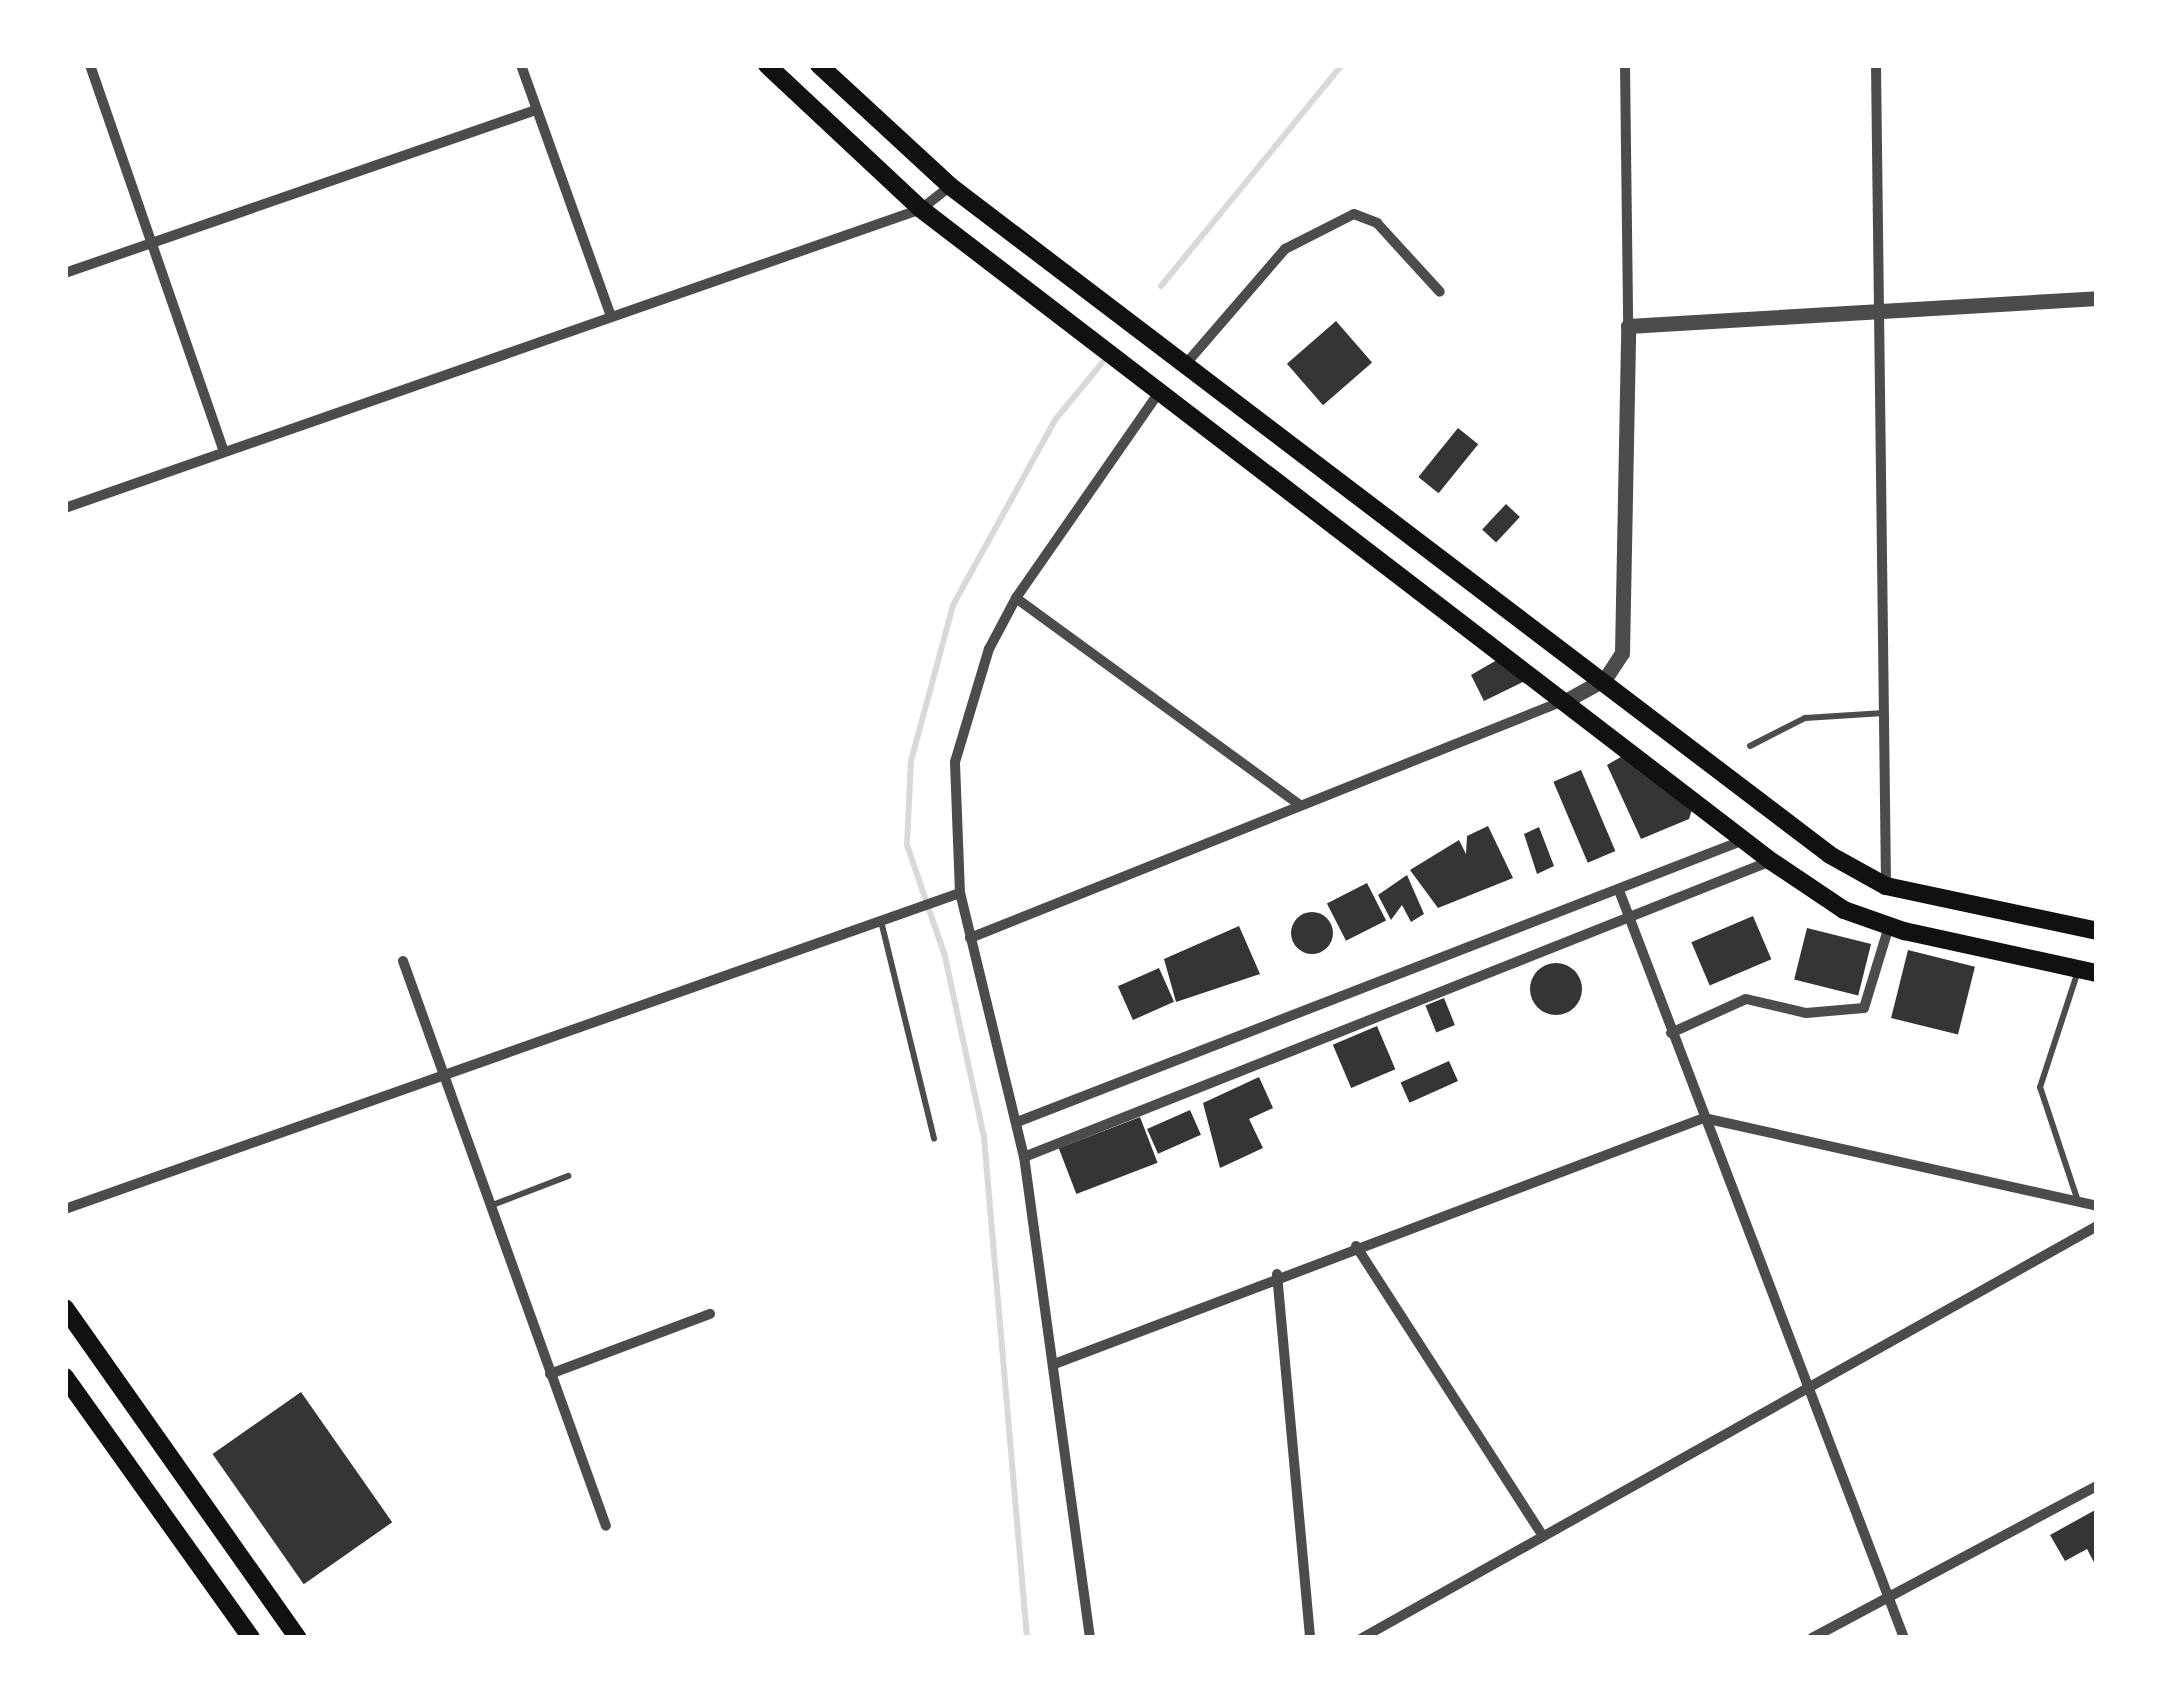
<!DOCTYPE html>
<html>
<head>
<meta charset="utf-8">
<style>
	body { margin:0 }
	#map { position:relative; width:2162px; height:1703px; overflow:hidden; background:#fff; font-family:Poppins,sans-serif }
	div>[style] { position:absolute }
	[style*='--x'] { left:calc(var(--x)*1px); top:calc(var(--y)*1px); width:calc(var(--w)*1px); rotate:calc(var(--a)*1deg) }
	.stream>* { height:6px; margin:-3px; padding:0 3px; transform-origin:3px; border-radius:3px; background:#d9d9d9 }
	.building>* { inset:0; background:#353535; transform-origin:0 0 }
	.round { border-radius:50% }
	.service>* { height:6px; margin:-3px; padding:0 3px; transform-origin:3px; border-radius:3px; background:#4c4c4c }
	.minor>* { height:10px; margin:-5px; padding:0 5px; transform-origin:5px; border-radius:5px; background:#4c4c4c }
	.tertiary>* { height:15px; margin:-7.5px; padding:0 7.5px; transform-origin:7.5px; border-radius:7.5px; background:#4c4c4c }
	.secondary>* { height:18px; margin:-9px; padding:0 9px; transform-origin:9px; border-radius:9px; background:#111 }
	span { translate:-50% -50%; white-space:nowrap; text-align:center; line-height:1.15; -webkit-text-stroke:10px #fff; paint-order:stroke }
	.frame { position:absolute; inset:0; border:68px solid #fff; pointer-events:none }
</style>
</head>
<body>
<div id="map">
	<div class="stream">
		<i style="--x:1161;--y:286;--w:286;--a:-50.7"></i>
		<i style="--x:1027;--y:1638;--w:503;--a:-94.91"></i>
		<i style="--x:984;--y:1137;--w:185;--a:-102.2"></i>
		<i style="--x:945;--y:956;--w:117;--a:-108.9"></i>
		<i style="--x:907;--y:845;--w:84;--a:-87.3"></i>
		<i style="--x:911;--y:761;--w:162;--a:-74.9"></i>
		<i style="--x:953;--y:605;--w:211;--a:-61.1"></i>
		<i style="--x:1055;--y:420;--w:74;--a:-50.5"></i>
	</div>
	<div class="building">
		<i style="left:1336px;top:321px;width:55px;height:65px;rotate:49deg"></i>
		<i style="left:1458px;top:428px;width:26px;height:63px;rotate:39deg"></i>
		<i style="left:1506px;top:504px;width:19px;height:35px;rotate:43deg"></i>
		<i style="clip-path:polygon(1497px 660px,1525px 681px,1484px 701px,1471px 675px)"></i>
		<i style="clip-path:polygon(1626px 754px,1693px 806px,1689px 819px,1641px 839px,1607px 765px)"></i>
		<i style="left:1581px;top:770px;width:88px;height:30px;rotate:67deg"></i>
		<i style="clip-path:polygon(1488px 826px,1513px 878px,1438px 908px,1410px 870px,1459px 840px,1466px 854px,1467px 836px)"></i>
		<i style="clip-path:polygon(1539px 827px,1554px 866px,1537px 874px,1524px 834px)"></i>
		<i style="clip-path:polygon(1407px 875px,1424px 914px,1411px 922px,1402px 905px,1391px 920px,1378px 895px)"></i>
		<i style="left:1367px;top:883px;width:42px;height:45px;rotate:63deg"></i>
		<i class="round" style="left:1291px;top:912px;width:42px;height:42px"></i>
		<i style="left:1753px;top:916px;width:47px;height:67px;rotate:67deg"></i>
		<i style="clip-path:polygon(1239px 926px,1260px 974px,1176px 1002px,1164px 959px)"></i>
		<i style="left:1807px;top:928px;width:66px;height:53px;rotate:14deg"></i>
		<i style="left:1908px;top:950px;width:69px;height:70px;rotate:14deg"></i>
		<i class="round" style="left:1530px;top:963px;width:52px;height:52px"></i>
		<i style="left:1159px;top:968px;width:37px;height:45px;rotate:66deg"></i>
		<i style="left:1444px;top:998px;width:29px;height:20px;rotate:68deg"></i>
		<i style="left:1377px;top:1026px;width:47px;height:48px;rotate:67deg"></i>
		<i style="left:1449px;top:1061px;width:22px;height:53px;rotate:66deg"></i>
		<i style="clip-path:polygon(1259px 1077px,1273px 1108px,1249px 1119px,1263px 1148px,1220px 1168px,1203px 1103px)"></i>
		<i style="left:1190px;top:1110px;width:27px;height:47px;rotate:66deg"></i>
		<i style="left:1140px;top:1117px;width:49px;height:87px;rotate:69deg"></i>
		<i style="left:301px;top:1392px;width:159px;height:108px;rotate:55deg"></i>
		<i style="clip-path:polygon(2097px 1509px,2097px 1568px,2087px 1549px,2065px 1561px,2050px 1535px)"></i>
	</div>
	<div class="service">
		<i style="--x:1750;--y:746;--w:62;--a:-27"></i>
		<i style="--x:1805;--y:718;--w:79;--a:-3.6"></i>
		<i style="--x:881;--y:921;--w:224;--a:76.3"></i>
		<i style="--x:2078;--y:971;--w:122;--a:108.1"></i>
		<i style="--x:2040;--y:1087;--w:120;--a:71.6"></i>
		<i style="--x:490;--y:1206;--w:84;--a:-21"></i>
	</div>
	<div class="minor">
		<i style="--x:90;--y:65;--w:405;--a:70.9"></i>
		<i style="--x:521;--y:65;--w:267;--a:70.3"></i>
		<i style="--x:1625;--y:65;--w:261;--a:89.3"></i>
		<i style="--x:1876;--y:65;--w:820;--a:89.3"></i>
		<i style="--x:65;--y:273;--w:499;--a:-19.1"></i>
		<i style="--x:1184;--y:366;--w:155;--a:-49.2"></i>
		<i style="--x:1285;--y:249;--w:77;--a:-26.9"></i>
		<i style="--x:1354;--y:214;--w:25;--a:21"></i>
		<i style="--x:1377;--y:223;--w:93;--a:47.6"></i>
		<i style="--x:65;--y:508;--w:907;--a:-19.25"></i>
		<i style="--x:921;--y:209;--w:37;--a:-38"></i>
		<i style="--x:1016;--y:598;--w:350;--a:36.1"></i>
		<i style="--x:1620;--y:893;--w:797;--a:69.13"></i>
		<i style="--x:970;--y:938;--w:639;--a:-21.78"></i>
		<i style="--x:403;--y:961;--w:600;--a:70.24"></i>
		<i style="--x:1671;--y:1033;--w:82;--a:-24.4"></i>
		<i style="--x:1746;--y:999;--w:62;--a:13.1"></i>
		<i style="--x:1806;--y:1013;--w:58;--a:-4.9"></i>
		<i style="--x:1864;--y:1008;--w:86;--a:-73"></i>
		<i style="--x:1017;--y:1122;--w:780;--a:-21.2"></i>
		<i style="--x:1024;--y:1157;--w:804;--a:-21.62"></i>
		<i style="--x:65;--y:1209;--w:949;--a:-19.45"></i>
		<i style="--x:1356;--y:1246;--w:341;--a:57.2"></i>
		<i style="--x:1277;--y:1274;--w:365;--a:84.8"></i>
		<i style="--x:1057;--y:1363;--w:692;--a:-20.74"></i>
		<i style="--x:1704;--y:1118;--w:403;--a:12.6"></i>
		<i style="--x:550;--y:1374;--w:171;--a:-20.6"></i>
		<i style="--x:1090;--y:1638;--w:486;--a:-97.8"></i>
		<i style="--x:1024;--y:1157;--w:272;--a:-103.6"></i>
		<i style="--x:960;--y:893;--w:131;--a:-92.2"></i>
		<i style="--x:955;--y:762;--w:118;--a:-73.3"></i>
		<i style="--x:989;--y:649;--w:58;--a:-62.1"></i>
		<i style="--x:1016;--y:598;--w:252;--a:-55.2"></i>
		<i style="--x:1362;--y:1638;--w:843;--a:-29.27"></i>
		<i style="--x:1812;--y:1638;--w:323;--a:-28.1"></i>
	</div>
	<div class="tertiary">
		<i style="--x:1565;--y:701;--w:46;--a:-28.8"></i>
		<i style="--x:1605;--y:679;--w:31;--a:-57"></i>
		<i style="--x:1622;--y:653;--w:327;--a:-88.9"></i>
		<i style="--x:1628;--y:326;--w:470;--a:-3.4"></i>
	</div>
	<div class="secondary">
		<i style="--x:767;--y:65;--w:211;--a:43.1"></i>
		<i style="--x:921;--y:209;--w:1071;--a:37.49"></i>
		<i style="--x:1771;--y:861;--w:88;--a:33.9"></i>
		<i style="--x:1844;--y:910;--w:64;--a:19.3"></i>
		<i style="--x:1904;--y:931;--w:198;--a:12.3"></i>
		<i style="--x:819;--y:65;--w:178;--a:42.7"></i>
		<i style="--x:950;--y:186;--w:1105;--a:37.24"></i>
		<i style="--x:1830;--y:855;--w:64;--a:29"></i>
		<i style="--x:1886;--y:886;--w:216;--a:12"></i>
		<i style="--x:65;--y:1308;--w:404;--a:54.8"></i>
		<i style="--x:65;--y:1377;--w:320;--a:54.5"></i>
	</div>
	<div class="frame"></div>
</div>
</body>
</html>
